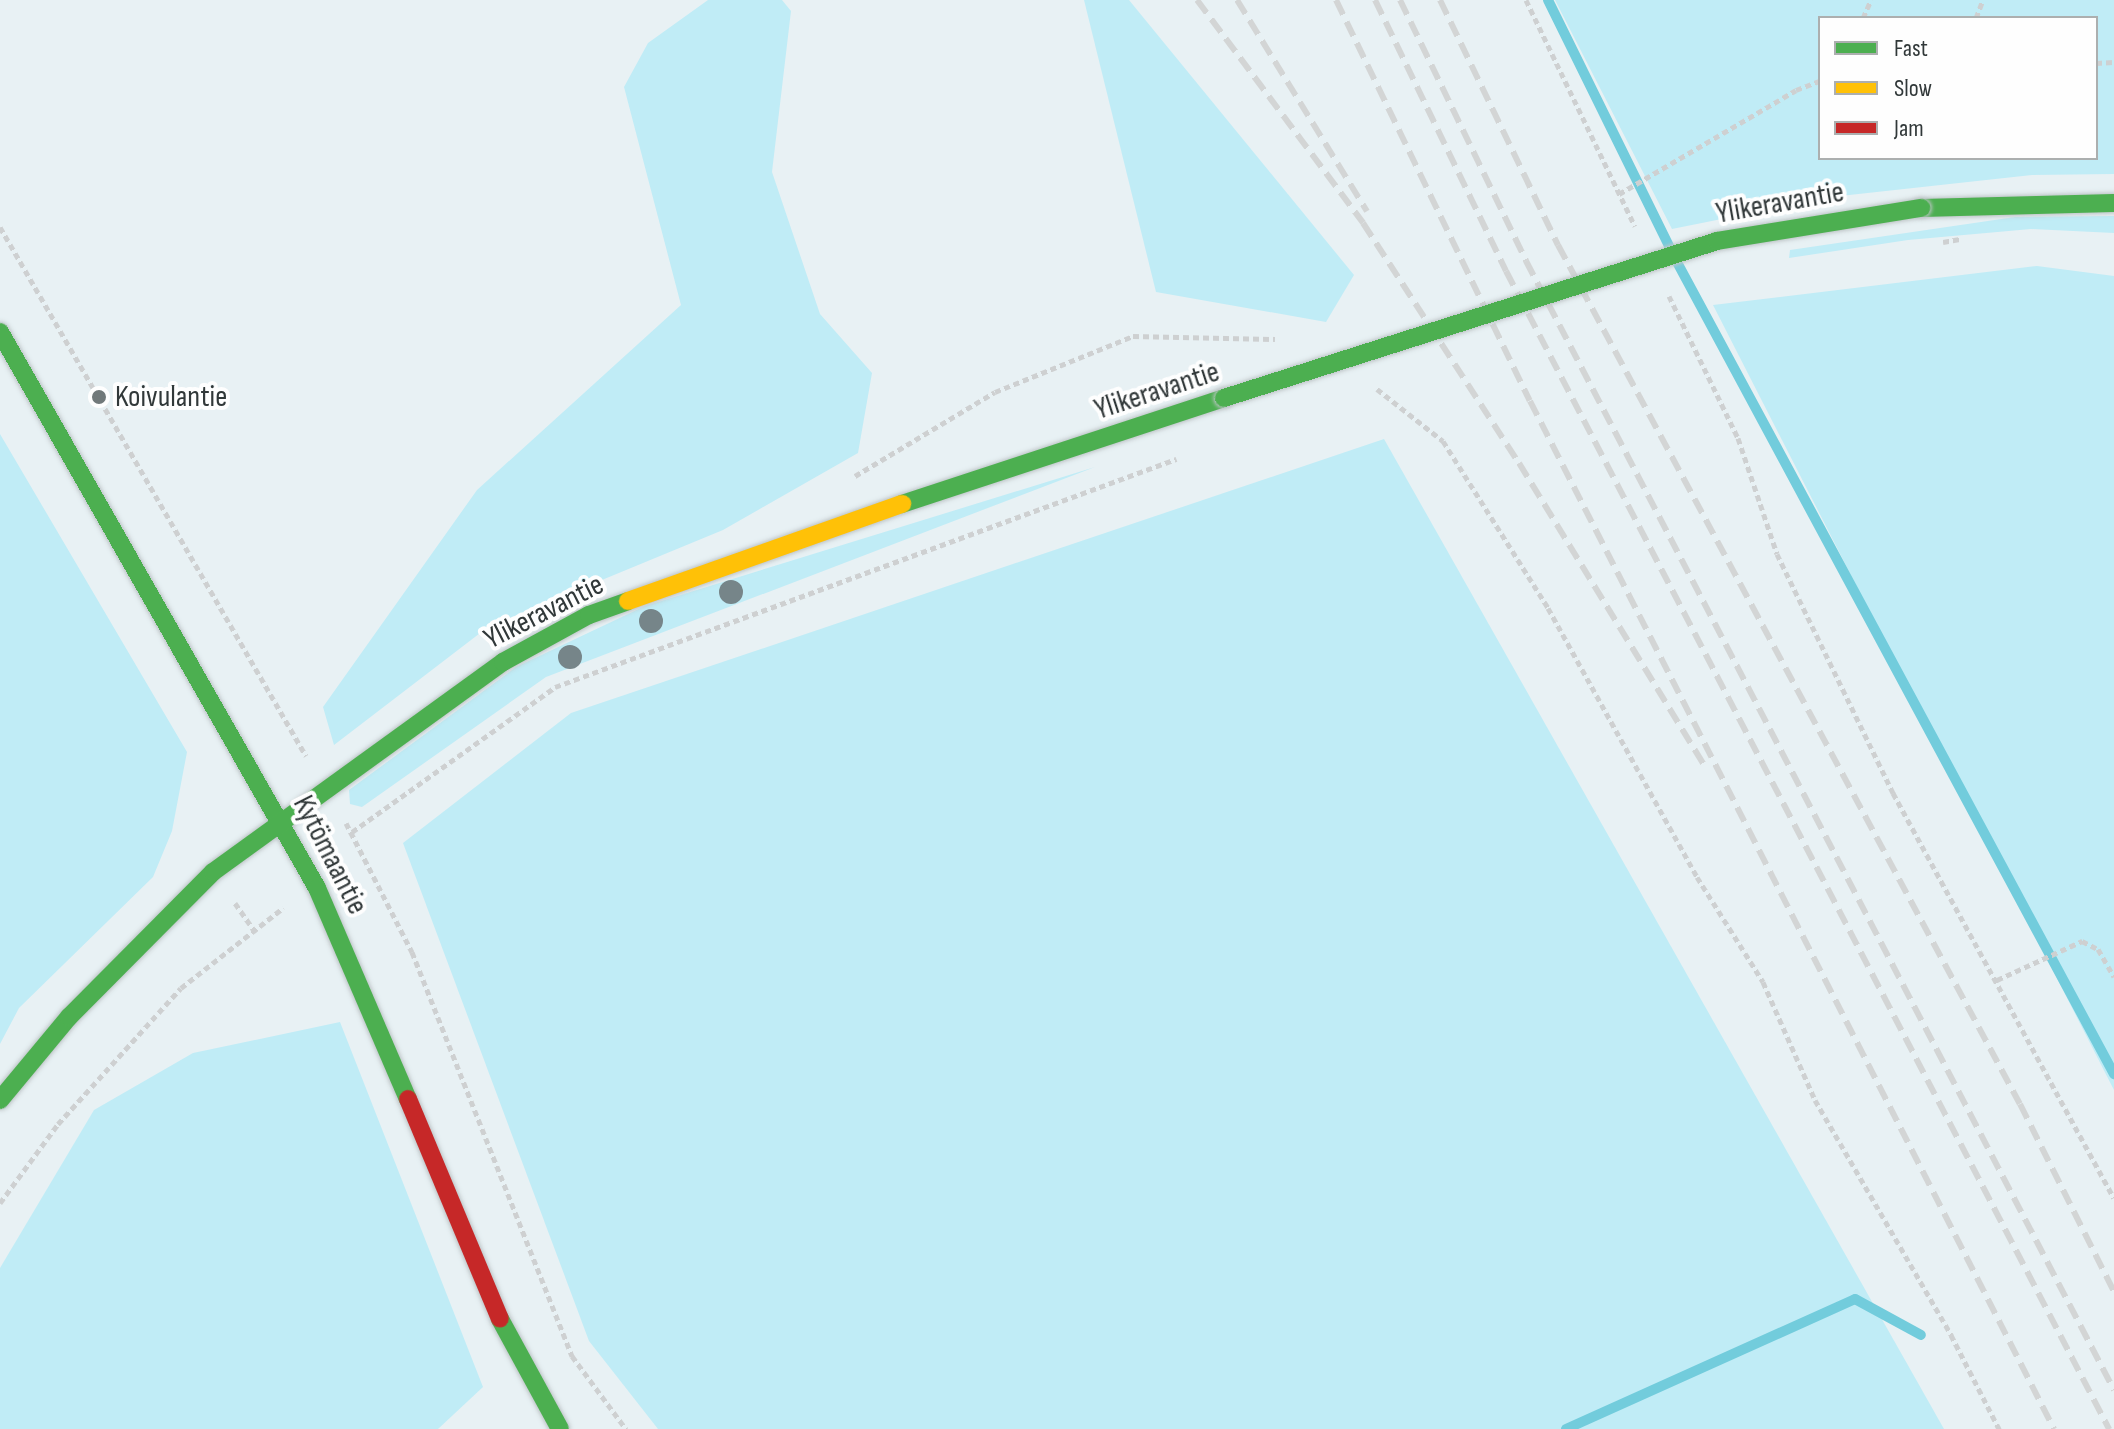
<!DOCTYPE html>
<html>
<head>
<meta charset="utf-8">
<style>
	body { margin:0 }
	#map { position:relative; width:2114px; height:1429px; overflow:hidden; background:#e8f1f4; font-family:"Sofia Sans Condensed",sans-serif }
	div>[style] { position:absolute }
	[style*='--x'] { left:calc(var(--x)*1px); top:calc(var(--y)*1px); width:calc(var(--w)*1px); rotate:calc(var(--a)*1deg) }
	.green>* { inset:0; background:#c0ecf6 }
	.stream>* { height:10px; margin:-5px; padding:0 5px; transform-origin:5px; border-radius:5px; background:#72ccdc }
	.path>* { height:5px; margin-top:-2.5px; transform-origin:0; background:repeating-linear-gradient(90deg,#ced0d1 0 6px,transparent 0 10px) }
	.roads { filter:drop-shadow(0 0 2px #bec5c7) drop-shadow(0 0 2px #bec5c7) }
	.fast>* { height:18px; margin:-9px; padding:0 9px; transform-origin:9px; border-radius:9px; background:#4caf50 }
	.slow>* { height:18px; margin:-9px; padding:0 9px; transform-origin:9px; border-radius:9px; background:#ffc107 }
	.jam>* { height:18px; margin:-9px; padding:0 9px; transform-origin:9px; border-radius:9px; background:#c62828 }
	.rail>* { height:6px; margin-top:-3px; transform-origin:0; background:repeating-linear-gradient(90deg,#d3d5d5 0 16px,transparent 0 24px) }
	.path-bridge>* { height:5px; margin-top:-2.5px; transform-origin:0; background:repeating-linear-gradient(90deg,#ced0d1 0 6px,transparent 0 10px) }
	.bridges { filter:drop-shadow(0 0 2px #bec5c7) drop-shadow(0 0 2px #bec5c7) }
	.fast-bridge>* { height:18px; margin:-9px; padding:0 9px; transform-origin:9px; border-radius:9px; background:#4caf50 }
	.trees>* { width:24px; height:24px; margin:-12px; border-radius:50%; background:#768589 }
	.dots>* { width:22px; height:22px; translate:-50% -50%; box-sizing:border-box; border:4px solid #fefefe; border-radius:50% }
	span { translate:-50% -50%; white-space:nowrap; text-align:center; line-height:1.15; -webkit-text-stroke:8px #fefefe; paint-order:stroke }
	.street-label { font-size:30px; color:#313839 }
	.poi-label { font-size:30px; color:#313839 }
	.left { translate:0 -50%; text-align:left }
	.legend { position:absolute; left:1818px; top:16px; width:280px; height:144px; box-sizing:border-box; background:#fefefe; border:2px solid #acafaf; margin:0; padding:10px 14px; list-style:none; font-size:24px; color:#313839 }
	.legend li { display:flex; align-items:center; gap:16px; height:40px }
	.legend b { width:40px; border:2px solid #acafaf }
</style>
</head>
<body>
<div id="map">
	<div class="green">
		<i style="clip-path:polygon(708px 0,782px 0,791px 11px,772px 172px,820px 314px,872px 373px,858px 453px,723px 530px,488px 627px,334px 745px,323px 707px,477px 490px,681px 305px,624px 87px,648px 43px)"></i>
		<i style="clip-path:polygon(1084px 0,1129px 0,1354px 275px,1326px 322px,1156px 292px)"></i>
		<i style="clip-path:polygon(evenodd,1555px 0,2114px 0,2114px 174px,2032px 175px,1831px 197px,1672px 229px,1555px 0,1820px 18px,2096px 18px,2096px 158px,1820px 158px,1820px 18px)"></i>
		<i style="clip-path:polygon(2114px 216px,2114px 233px,2031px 229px,1908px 240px,1789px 258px,1790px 250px,2015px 217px)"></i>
		<i style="clip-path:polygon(2037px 266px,2114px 276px,2114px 1090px,1713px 305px)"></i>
		<i style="clip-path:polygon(0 434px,187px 752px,172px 831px,153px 877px,19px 1008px,0 1044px)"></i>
		<i style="clip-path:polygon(1384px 439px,1944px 1429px,658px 1429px,589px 1341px,403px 843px,571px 713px)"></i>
		<i style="clip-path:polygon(1095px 467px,546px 677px,362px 807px,350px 804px,349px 790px,516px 667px,645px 606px)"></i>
		<i style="clip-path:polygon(340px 1022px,483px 1387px,438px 1429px,0 1429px,0 1268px,94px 1110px,193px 1053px)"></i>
	</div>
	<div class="stream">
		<i style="--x:1548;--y:0;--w:274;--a:63.8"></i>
		<i style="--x:1678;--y:264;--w:920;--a:61.71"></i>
		<i style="--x:1566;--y:1429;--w:317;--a:-24.2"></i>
		<i style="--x:1855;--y:1299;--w:75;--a:28.6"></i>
	</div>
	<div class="path">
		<i style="--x:1526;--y:0;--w:251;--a:64.3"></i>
		<i style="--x:1863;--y:18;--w:20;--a:-66"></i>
		<i style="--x:1976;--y:18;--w:19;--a:-69"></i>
		<i style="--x:2096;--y:63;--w:18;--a:-3"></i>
		<i style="--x:1619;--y:194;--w:205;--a:-30.4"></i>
		<i style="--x:1796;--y:90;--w:26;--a:-21"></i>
		<i style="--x:0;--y:227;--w:611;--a:59.95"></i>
		<i style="--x:1669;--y:296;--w:158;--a:64.1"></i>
		<i style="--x:1738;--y:438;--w:122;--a:71.4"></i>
		<i style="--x:1777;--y:554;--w:266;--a:64.1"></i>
		<i style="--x:1893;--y:793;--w:461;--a:61.4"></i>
		<i style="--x:1377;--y:389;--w:84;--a:38.2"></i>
		<i style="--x:1443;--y:441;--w:197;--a:57.8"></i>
		<i style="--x:1548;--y:608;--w:308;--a:61"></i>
		<i style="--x:1697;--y:877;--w:124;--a:57.8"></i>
		<i style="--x:1763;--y:982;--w:129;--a:66.2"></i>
		<i style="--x:1815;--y:1100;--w:272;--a:59.9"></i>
		<i style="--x:1951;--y:1335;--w:106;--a:62.9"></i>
		<i style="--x:855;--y:476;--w:163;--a:-31"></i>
		<i style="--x:995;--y:392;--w:149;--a:-22.1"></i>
		<i style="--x:1133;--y:336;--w:142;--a:1.2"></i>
		<i style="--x:346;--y:823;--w:145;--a:62.9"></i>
		<i style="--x:412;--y:952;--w:435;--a:68.4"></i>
		<i style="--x:572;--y:1356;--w:91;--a:53.5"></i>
		<i style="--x:352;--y:832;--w:249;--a:-35.5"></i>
		<i style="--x:555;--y:687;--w:662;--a:-20.16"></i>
		<i style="--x:235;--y:903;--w:32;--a:55"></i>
		<i style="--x:1997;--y:980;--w:94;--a:-24.6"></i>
		<i style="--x:2082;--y:941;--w:18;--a:27"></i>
		<i style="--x:2098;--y:949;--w:32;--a:60"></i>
		<i style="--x:0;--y:1203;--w:98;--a:-53.7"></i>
		<i style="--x:58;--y:1124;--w:183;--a:-47.9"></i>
		<i style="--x:181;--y:988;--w:130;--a:-38.1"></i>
	</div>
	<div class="roads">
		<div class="fast">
			<i style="--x:1921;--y:208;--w:193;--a:-1.5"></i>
			<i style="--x:0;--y:332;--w:640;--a:60.31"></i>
			<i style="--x:317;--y:888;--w:230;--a:66.7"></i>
			<i style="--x:902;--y:504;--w:339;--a:-18.2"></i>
			<i style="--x:0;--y:1100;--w:108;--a:-50.3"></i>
			<i style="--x:69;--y:1017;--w:204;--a:-45.2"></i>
			<i style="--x:213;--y:872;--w:358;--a:-35.9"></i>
			<i style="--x:503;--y:662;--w:98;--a:-28.7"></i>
			<i style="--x:589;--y:615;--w:41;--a:-19.7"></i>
			<i style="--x:500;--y:1319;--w:125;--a:61.4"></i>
		</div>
		<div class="slow">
			<i style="--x:628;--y:601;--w:291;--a:-19.5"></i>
		</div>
		<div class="jam">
			<i style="--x:408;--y:1099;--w:238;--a:67.3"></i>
		</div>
	</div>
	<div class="rail">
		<i style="--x:1197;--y:0;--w:278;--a:53.3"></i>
		<i style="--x:1363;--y:223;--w:286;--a:57"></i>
		<i style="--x:1519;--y:463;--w:358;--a:58.5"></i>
		<i style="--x:1237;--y:0;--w:248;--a:58.4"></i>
		<i style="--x:1336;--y:0;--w:445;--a:64.2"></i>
		<i style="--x:1530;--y:401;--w:1154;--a:62.99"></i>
		<i style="--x:1375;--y:0;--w:301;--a:64.2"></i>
		<i style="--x:1506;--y:271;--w:1306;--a:62.49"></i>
		<i style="--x:1400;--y:0;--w:290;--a:64.2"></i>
		<i style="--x:1526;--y:261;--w:1273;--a:62.49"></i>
		<i style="--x:1440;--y:0;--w:272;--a:64.3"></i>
		<i style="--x:1558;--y:245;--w:975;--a:61.73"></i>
		<i style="--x:2020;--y:1104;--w:210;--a:63.4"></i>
	</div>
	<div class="path-bridge">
		<i style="--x:1943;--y:242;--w:17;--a:-10"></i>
	</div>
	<div class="bridges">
		<div class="fast-bridge">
			<i style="--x:1224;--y:398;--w:517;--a:-17.66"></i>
			<i style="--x:1717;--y:241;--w:207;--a:-9.2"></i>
		</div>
	</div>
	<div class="trees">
		<i style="left:731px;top:592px"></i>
		<i style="left:651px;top:621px"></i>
		<i style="left:570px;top:657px"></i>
	</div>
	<div class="dots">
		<i style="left:99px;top:397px;background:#71797a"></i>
	</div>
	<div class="street-label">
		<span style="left:1780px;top:203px;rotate:-10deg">Ylikeravantie</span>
		<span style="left:1157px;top:391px;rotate:-18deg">Ylikeravantie</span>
		<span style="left:544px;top:612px;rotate:-27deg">Ylikeravantie</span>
		<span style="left:330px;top:855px;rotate:63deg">Kytömaantie</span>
	</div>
	<div class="poi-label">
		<span class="left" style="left:115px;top:397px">Koivulantie</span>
	</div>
	<ul class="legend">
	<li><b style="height:10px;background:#4caf50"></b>Fast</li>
	<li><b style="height:10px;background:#ffc107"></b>Slow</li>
	<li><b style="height:10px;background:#c62828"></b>Jam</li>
	</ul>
</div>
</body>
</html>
